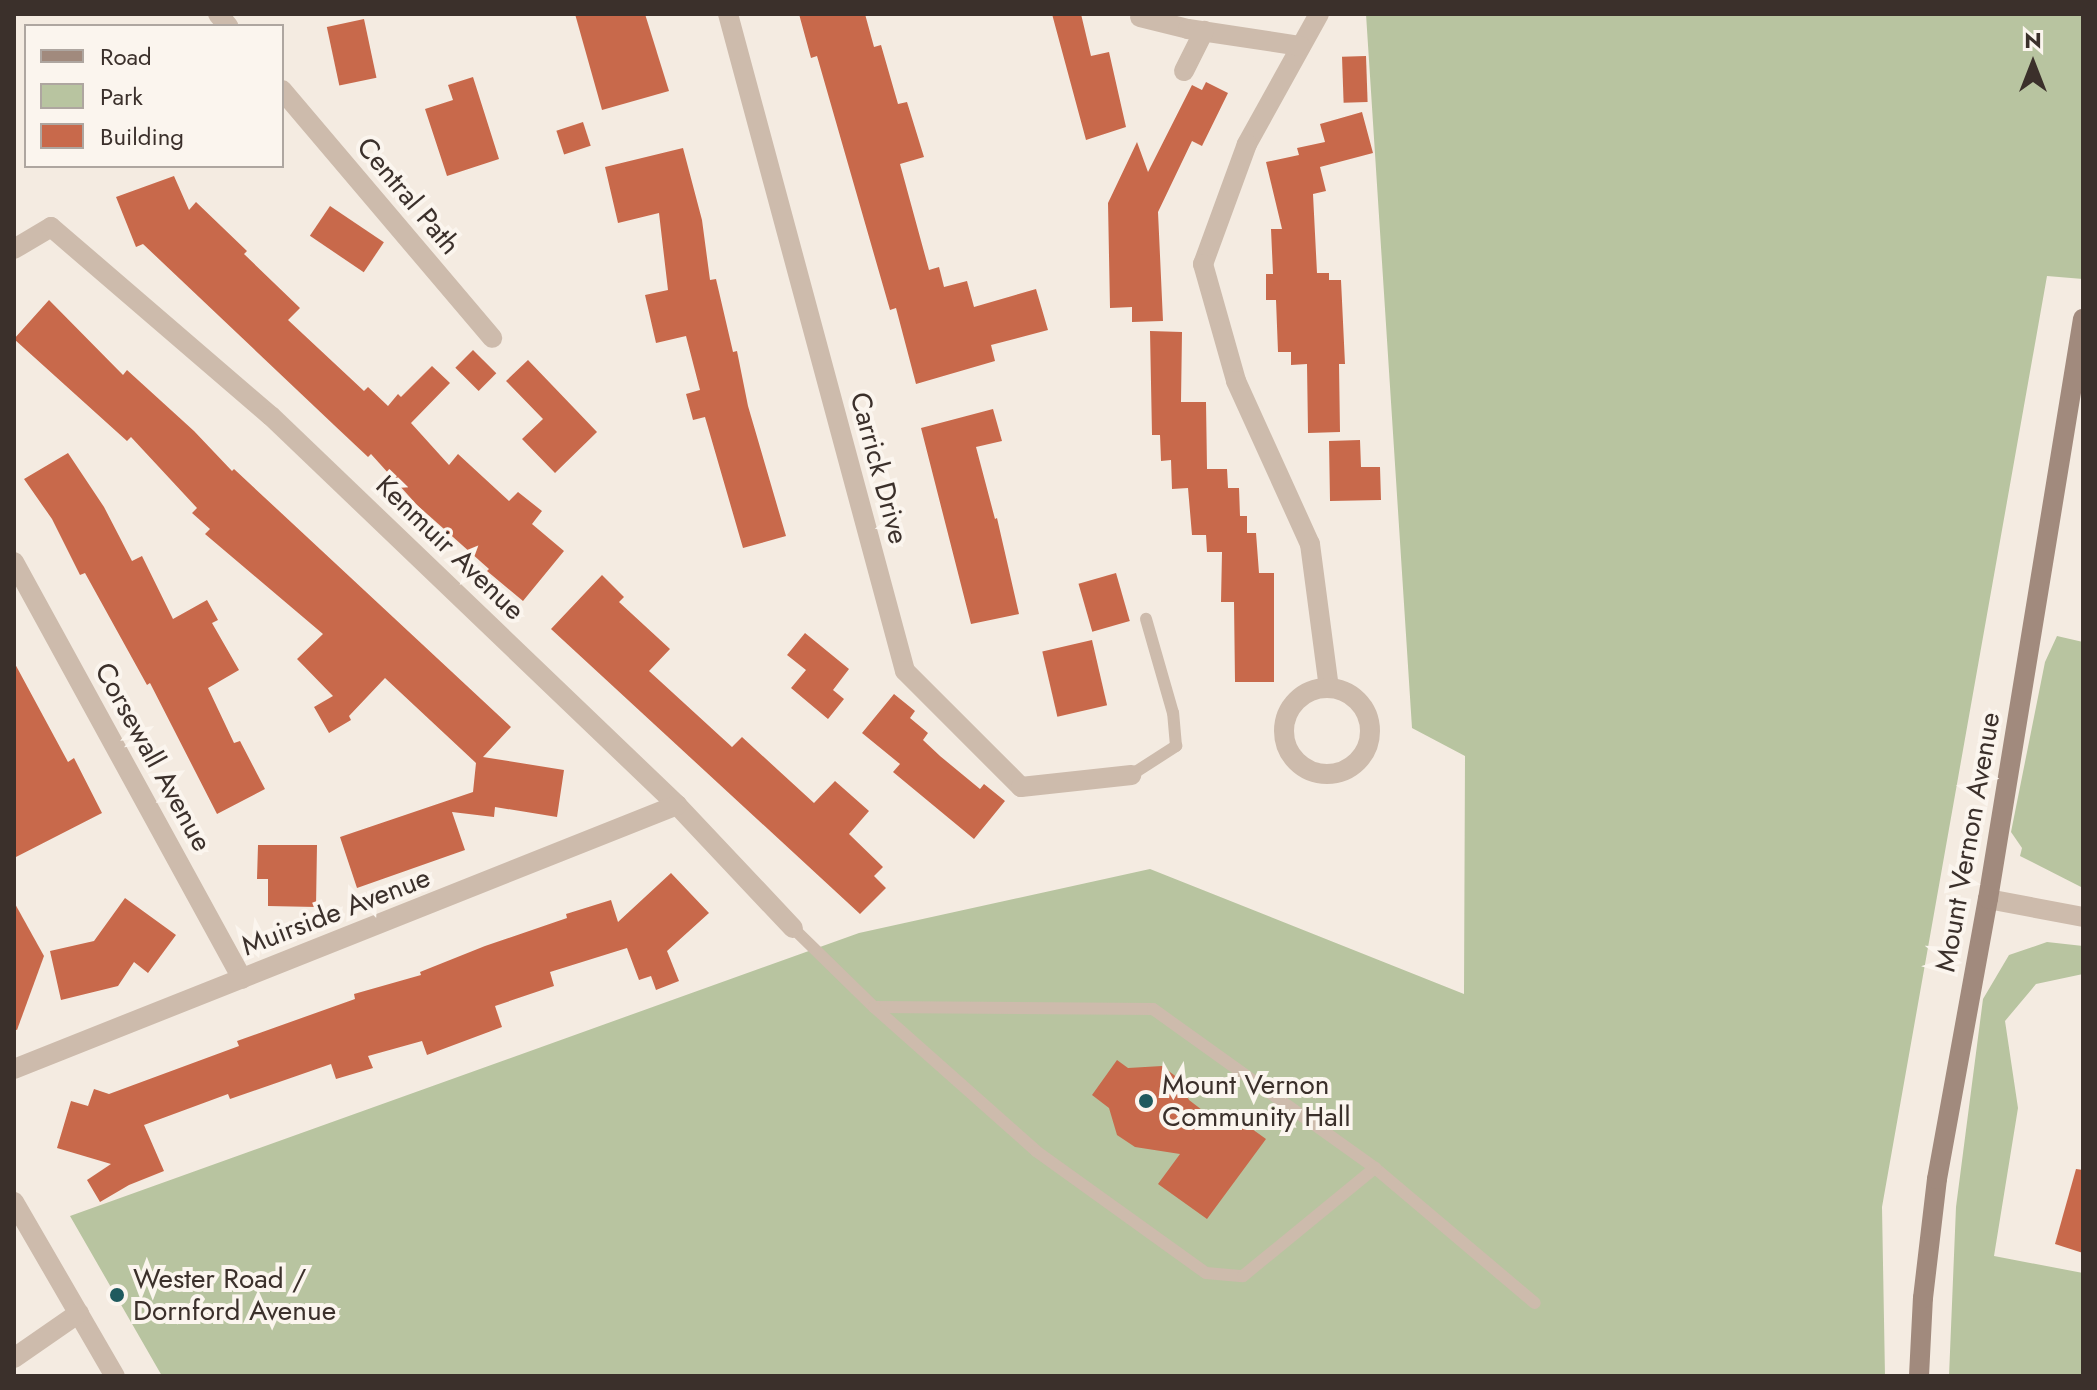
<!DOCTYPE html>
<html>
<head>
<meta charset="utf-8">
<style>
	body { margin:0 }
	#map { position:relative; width:2097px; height:1390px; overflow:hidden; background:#f4ebe1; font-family:Jost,sans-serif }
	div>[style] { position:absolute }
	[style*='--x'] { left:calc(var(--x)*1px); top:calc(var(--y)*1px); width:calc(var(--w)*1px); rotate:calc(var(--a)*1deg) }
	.green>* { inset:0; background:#b8c4a0 }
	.building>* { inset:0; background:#c8694b; transform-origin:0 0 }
	.service>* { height:12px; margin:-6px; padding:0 6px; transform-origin:6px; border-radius:6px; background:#cdbbac }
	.minor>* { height:20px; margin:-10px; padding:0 10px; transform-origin:10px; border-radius:10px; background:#cdbbac }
	.minor>.ring { margin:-10px; padding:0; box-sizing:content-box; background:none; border:20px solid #cdbbac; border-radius:50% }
	.secondary>* { height:20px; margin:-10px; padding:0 10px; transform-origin:10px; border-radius:10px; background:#a18a7d }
	.dots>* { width:22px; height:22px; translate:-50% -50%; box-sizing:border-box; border:4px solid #fbf5ee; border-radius:50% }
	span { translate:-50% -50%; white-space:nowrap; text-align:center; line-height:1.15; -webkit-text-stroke:8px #fbf5ee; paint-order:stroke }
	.street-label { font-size:28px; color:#3b302b }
	.poi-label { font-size:28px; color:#3b302b }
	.left { translate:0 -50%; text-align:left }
	.frame { position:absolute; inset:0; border:16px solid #3b302b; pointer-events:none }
	.legend { position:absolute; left:24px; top:24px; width:260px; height:144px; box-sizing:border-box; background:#fbf5ee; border:2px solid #aea6a0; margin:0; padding:10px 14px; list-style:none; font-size:24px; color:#3b302b }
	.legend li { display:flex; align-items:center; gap:16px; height:40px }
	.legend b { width:40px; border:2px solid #aea6a0 }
	.north { position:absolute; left:1993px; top:24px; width:80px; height:80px; -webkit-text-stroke:6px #fbf5ee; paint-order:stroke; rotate:0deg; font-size:22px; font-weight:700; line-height:32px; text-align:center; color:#3b302b }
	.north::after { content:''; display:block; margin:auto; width:28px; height:36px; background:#3b302b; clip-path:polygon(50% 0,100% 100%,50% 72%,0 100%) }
</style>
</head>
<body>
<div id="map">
	<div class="green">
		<i style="clip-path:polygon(1366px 14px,2083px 14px,2083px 279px,2047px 276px,1882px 1207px,1885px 1376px,162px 1376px,70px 1216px,859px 933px,1150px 869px,1464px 994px,1465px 756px,1412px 728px)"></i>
		<i style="clip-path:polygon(2057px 636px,2083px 642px,2083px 888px,2020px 856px,2022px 848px,2011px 832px,2045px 662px)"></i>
		<i style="clip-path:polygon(2047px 942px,2083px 946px,2083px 974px,2036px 984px,2005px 1021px,2018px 1108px,1994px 1256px,2083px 1273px,2083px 1376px,1949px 1376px,1956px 1207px,1983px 999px,2009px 955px)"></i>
	</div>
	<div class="building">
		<i style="clip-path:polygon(575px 14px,645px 14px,669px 91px,602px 110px)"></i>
		<i style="clip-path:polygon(799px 14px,865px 14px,874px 47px,881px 45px,898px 104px,907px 102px,924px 157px,900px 164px,929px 270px,939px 267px,944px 287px,967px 281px,974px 307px,1036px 289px,1048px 330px,991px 345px,995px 361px,916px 384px,896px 308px,890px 310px,817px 56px,811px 58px)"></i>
		<i style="clip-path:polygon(1052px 14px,1081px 14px,1091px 56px,1109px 52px,1126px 127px,1086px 140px)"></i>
		<i style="left:364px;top:19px;width:60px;height:38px;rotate:78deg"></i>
		<i style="left:1366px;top:56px;width:46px;height:24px;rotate:88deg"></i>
		<i style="clip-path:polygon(473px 77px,499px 159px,447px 176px,425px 109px,453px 100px,448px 85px)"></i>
		<i style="clip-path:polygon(1206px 82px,1228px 93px,1202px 146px,1192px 141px,1158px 212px,1163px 321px,1132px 322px,1132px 307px,1110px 308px,1108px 203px,1137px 142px,1148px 172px,1192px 85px,1202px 90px)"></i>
		<i style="clip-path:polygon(1362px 112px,1373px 153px,1320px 167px,1326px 191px,1313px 194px,1317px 273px,1329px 273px,1329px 280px,1341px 280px,1345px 364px,1339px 364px,1340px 432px,1308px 433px,1307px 364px,1291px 365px,1291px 352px,1278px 352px,1276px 300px,1266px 300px,1266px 274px,1273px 274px,1271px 229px,1282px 229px,1266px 162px,1299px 155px,1297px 148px,1325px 142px,1320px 124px)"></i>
		<i style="left:583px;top:122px;width:25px;height:28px;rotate:72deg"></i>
		<i style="clip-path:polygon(683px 148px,702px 220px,710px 280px,716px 279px,733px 352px,737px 351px,748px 406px,786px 536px,743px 548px,705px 417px,693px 420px,686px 394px,700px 390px,686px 336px,656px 343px,645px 295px,668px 290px,659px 213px,618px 223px,605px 167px)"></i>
		<i style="clip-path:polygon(174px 176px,189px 210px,196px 202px,247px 251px,244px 254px,300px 308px,288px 320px,364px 391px,368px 387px,388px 406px,398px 394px,401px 397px,432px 366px,450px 383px,411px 423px,449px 465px,458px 454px,509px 501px,518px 492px,542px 511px,532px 524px,564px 551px,523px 601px,487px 571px,489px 569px,417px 505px,371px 454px,368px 457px,334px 425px,143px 244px,136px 247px,116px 197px)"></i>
		<i style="left:330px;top:206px;width:65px;height:36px;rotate:34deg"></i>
		<i style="clip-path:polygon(49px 300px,123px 375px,127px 370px,194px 431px,232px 471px,234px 469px,511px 727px,483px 757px,564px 770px,557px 817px,495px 807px,494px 817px,452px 812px,465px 850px,357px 888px,340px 837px,473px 792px,476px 763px,385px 678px,349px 716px,351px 720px,329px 733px,314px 707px,333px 696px,297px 659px,323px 634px,205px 534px,210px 529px,192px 513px,197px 508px,131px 437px,127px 441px,14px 339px)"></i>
		<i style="clip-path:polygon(1150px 331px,1182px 332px,1181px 402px,1206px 402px,1207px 469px,1227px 469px,1228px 488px,1239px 488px,1240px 516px,1247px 516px,1247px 533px,1256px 533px,1259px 573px,1274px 573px,1274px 682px,1235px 682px,1234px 602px,1221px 602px,1222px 552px,1207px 552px,1206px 535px,1192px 535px,1188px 488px,1172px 489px,1171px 460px,1161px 461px,1160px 435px,1152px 435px)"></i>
		<i style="left:473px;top:350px;width:33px;height:25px;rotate:45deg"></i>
		<i style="clip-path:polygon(528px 360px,597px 432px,555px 473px,522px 439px,543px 419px,506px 381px)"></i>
		<i style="clip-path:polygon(993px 409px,1002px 441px,976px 447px,995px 519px,997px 518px,1019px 614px,971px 624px,921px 428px)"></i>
		<i style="clip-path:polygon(1360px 440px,1361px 467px,1380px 467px,1381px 500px,1330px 501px,1329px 441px)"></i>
		<i style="clip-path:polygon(68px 453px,104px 507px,132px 561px,142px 556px,173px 619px,207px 600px,218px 620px,212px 623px,239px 670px,208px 688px,234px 743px,240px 741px,265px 789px,217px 814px,150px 683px,147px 685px,85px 573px,80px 575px,52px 519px,24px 479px)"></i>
		<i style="left:1116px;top:573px;width:50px;height:39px;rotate:74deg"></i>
		<i style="clip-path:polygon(602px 575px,624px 597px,619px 602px,670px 649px,649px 671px,732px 747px,742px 737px,814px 803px,835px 781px,869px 811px,849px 834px,883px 867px,874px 876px,886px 888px,860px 914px,551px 629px)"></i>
		<i style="clip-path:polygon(805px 633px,849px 669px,833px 690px,844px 699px,828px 719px,791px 688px,806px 670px,787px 655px)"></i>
		<i style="left:1092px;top:640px;width:67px;height:51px;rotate:77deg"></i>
		<i style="clip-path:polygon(14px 662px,68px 762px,74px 758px,102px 813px,14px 858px)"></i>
		<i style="clip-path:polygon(894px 694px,915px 711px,910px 718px,928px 733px,923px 740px,940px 756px,980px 789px,984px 784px,1005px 801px,974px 839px,893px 772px,900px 764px,862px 733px)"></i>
		<i style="clip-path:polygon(258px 845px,317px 845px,316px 907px,268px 906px,268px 879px,257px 879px)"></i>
		<i style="clip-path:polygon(671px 873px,709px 913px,667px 951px,679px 981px,656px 990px,651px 976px,639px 980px,627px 948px,550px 972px,554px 986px,495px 1006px,502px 1027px,427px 1055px,422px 1041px,368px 1056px,373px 1068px,336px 1079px,331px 1064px,230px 1099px,228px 1094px,144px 1125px,164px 1171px,129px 1185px,100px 1202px,87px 1180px,111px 1164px,57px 1148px,71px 1101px,88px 1106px,94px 1089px,109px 1094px,239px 1046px,237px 1041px,355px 999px,354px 994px,421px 975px,420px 972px,485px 946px,567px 918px,566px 914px,611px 900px,618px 922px)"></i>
		<i style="clip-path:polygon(125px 898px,176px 935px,148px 973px,134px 962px,118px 986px,61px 1000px,50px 951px,94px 941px)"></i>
		<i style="clip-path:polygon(14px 902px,44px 956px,17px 1030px,14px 1029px)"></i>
		<i style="clip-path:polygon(1117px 1060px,1128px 1068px,1162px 1066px,1178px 1078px,1189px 1100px,1219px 1123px,1227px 1111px,1266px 1139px,1207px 1219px,1158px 1184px,1180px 1154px,1135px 1147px,1117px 1135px,1109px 1108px,1092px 1095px)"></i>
		<i style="clip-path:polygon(2076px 1169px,2083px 1170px,2083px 1253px,2055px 1244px)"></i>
	</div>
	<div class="service">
		<i style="--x:1131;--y:775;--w:54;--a:-32.8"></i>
		<i style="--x:1176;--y:746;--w:33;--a:-95"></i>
		<i style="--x:1173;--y:713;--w:98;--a:-106"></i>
		<i style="--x:793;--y:928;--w:113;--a:44.3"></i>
		<i style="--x:874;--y:1007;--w:279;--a:0.4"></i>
		<i style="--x:1153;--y:1009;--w:273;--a:35.6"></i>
		<i style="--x:1375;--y:1168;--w:209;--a:40.2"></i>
		<i style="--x:874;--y:1007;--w:217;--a:41.6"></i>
		<i style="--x:1036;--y:1151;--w:209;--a:35.7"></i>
		<i style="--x:1206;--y:1273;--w:37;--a:5"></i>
		<i style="--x:1243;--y:1276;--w:171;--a:-39.3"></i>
	</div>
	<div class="minor">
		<i style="--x:218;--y:14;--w:16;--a:50"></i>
		<i style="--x:728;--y:14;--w:680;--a:74.92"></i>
		<i style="--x:905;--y:671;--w:164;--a:45"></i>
		<i style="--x:1021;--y:787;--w:111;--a:-6.2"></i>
		<i style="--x:1319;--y:14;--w:149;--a:119"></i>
		<i style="--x:1247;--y:144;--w:128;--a:110.1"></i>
		<i style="--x:1203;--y:264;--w:122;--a:74.2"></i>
		<i style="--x:1236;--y:381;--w:179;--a:65.6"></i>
		<i style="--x:1310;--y:544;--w:145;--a:82.5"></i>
		<i style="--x:1140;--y:17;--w:49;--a:14"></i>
		<i style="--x:1188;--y:29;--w:114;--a:8.6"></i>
		<i style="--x:1184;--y:71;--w:45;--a:-63.4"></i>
		<i style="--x:282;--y:90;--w:325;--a:49.7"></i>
		<i style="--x:14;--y:249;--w:43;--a:-30.7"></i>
		<i style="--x:51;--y:227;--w:290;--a:40.7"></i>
		<i style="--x:271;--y:416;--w:562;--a:43.77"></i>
		<i style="--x:677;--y:805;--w:169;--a:46.7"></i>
		<i style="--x:14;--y:562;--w:475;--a:61.3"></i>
		<i class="ring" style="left:1284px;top:688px;width:66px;height:66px"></i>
		<i style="--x:1988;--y:899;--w:97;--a:10.7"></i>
		<i style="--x:14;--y:1069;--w:714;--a:-21.71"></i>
		<i style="--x:14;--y:1202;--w:201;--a:59.9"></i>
		<i style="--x:14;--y:1358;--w:79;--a:-34.7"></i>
	</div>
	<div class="secondary">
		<i style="--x:1919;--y:1376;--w:78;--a:-87.1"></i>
		<i style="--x:1923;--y:1298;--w:120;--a:-83.3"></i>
		<i style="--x:1937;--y:1179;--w:285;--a:-79.7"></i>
		<i style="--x:1988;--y:899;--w:588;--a:-80.7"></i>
	</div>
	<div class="dots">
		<i style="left:1146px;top:1101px;background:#1f5a5e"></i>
		<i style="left:117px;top:1295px;background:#1f5a5e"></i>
	</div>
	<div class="street-label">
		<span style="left:408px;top:196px;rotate:50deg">Central Path</span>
		<span style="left:879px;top:468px;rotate:75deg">Carrick Drive</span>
		<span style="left:450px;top:548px;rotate:44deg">Kenmuir Avenue</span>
		<span style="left:153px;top:757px;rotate:61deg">Corsewall Avenue</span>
		<span style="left:1968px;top:842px;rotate:-80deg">Mount Vernon Avenue</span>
		<span style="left:336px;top:912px;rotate:-21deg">Muirside Avenue</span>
	</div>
	<div class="poi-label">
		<span class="left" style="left:1162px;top:1101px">Mount Vernon<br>Community Hall</span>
		<span class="left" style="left:133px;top:1295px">Wester Road /<br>Dornford Avenue</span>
	</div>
	<div class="frame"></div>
	<ul class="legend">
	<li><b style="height:10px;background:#a18a7d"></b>Road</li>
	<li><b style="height:22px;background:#b8c4a0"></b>Park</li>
	<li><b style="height:22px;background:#c8694b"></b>Building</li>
	</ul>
	<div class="north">N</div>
</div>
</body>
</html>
